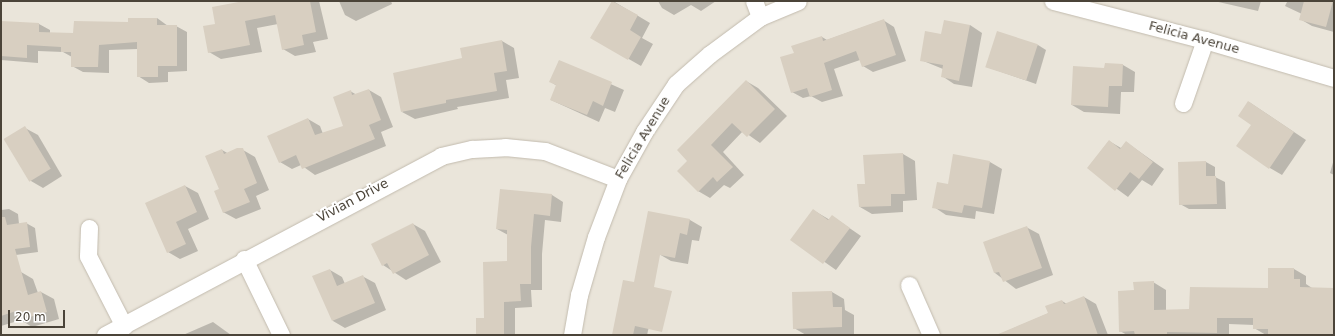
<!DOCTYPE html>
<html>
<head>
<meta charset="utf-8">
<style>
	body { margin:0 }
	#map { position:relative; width:1335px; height:336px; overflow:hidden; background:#f6f3ec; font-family:"DejaVu Sans",sans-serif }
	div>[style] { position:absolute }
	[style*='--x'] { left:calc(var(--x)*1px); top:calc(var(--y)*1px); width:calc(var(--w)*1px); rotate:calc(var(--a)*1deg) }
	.residential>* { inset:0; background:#eae5da; transform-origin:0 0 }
	.shadow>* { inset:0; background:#0003 }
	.building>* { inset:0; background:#d8cfc1; transform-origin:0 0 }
	.roads { filter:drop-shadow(0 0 1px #c2bbae) drop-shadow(0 0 1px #c2bbae) }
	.minor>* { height:17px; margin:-8.5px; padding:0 8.5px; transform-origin:8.5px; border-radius:8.5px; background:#fff }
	span { translate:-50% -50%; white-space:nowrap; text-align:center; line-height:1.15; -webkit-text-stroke:4px #fff; paint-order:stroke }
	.street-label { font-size:13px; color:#4b4439 }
	.frame { position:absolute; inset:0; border:2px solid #4b4439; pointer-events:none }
	.scale { position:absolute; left:8px; top:310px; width:57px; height:18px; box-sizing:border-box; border:2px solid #4b4439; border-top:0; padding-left:5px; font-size:12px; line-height:14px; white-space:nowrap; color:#4b4439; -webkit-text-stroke:3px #fff; paint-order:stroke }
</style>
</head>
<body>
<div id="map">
	<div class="residential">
		<i style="left:1px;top:1px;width:1333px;height:334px"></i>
	</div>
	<div class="shadow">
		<i style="clip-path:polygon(249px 1px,319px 1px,328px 39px,313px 42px,316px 52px,295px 56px,283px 49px,278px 24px,257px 28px,262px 52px,221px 59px,209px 52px,216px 25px)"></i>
		<i style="clip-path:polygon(339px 1px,391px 1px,392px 4px,356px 21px,345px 15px)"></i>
		<i style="clip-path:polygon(613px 1px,650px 23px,642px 38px,653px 44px,641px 66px,592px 38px)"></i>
		<i style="clip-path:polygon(658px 1px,716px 1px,701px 11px,691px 5px,674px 15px,662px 8px)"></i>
		<i style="clip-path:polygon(1214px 1px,1261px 1px,1258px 11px)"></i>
		<i style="clip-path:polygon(1283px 1px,1334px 1px,1334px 32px,1312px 26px,1300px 19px,1302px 14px,1285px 6px,1287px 2px)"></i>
		<i style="clip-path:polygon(157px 18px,168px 26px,176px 26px,187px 32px,187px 71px,168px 72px,168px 82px,149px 83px,138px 76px,138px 49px,109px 50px,109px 73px,83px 72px,72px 66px,72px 57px,63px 52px,38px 51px,38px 63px,1px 60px,1px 22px,39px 24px,50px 30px,50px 33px,74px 34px)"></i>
		<i style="clip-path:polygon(883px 20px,894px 27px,906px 61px,873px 72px,863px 66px,860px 60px,834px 69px,843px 96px,822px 102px,811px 96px,803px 98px,792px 92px,795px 54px,822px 37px,827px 40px)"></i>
		<i style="clip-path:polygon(970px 25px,982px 33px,972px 87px,954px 84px,942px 76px,943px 69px,921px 60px,942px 35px)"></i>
		<i style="clip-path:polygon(502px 41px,514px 48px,519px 78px,506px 80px,509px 98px,457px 107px,458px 109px,415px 119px,402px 112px,463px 59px)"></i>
		<i style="clip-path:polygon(1038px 45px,1046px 50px,1036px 84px,987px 67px)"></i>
		<i style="clip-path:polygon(559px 61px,624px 90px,615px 112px,605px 108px,599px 122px,551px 100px,557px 86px,551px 82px)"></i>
		<i style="clip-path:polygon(1123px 65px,1135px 72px,1134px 92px,1121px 92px,1120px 114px,1084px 112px,1072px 105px,1105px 69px)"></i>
		<i style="clip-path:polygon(746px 81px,758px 88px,787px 116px,760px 143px,743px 131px,723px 152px,744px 175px,730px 188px,724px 185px,710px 198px,698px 191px,689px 161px)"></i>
		<i style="clip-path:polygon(369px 90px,381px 97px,393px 127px,381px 132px,386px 146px,315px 175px,301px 165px,292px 169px,280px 162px,308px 119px,320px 126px,323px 134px,345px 127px,350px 91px,357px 95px)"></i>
		<i style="clip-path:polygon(1249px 102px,1306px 140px,1282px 175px,1270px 168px,1252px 124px)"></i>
		<i style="clip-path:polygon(25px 128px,38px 135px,62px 176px,43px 188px,31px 181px)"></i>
		<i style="clip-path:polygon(1109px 141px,1121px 148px,1126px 142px,1164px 169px,1152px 186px,1142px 180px,1128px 197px,1088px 168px)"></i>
		<i style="clip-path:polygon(222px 150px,229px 154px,243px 150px,255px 157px,269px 190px,256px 196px,261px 209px,236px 219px,223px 212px,220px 190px)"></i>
		<i style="clip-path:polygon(903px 154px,915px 161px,917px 200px,903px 201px,903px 212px,872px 214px,860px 207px,866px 185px)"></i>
		<i style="clip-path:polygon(1334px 159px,1334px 175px,1330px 173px)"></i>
		<i style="clip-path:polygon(990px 162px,1002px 169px,994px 214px,976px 211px,975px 219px,946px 215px,934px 207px,949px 186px)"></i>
		<i style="clip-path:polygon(1206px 162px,1215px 167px,1215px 177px,1225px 182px,1226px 209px,1189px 209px,1180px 204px)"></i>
		<i style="clip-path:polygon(185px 186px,198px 193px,209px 219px,188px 229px,198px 251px,180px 259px,168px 252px)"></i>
		<i style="clip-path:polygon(501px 190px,552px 195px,563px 202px,561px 222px,545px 220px,542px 254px,542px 290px,531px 290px,532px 307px,515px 308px,515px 335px,477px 335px,508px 262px,508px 235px,497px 229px)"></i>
		<i style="clip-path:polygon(9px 209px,18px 214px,19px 224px,26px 223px,35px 228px,38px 252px,1px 257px,1px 210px)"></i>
		<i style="clip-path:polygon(813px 210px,830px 220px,832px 216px,861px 236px,836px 270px,792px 239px)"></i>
		<i style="clip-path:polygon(648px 212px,690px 220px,702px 227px,699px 241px,692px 240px,688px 264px,671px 261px,659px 254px)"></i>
		<i style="clip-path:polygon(413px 224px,425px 231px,441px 262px,406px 280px,383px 265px)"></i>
		<i style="clip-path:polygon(1026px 227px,1039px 234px,1053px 275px,1016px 289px,995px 273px,985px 242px)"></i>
		<i style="clip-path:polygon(1269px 269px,1294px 269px,1306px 276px,1306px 284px,1312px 288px,1334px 289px,1334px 335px,1266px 335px,1254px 328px,1254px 325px,1229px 324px,1229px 335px,1127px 335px,1120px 331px,1135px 291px,1153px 282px,1166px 290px,1166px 310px,1190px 310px,1269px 289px)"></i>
		<i style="clip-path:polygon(330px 270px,342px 277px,345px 284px,362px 276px,375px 283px,386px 310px,345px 328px,333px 321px)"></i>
		<i style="clip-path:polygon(21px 272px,33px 279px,38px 293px,41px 292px,54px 299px,59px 319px,32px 327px,21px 320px,1px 326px,1px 278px)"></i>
		<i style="clip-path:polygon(793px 292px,832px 292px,844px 299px,845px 310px,854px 315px,854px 334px,806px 335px,794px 328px)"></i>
		<i style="clip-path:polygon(657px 293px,647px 335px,615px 335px)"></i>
		<i style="clip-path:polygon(1084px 297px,1096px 304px,1108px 335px,998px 335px,1049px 313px,1062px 301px,1067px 304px)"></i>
		<i style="clip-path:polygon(213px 322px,231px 335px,183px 335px)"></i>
	</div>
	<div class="building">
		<i style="clip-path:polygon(244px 1px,310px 1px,316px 32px,302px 35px,304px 45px,282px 50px,275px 15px,245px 21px,250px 45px,208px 53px,203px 26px,215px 24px,212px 7px)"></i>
		<i style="clip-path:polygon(612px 1px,638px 15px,630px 30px,641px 37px,628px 60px,590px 38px)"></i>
		<i style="clip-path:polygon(1304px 1px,1333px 1px,1326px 27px,1299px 20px)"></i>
		<i style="clip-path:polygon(128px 18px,157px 18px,157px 25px,177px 25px,177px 66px,158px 66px,158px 77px,137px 77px,137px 42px,99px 45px,98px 67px,71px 67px,71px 52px,61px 52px,61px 47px,27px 45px,27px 58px,1px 56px,1px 21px,39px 23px,39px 32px,73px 33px,74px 21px,128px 22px)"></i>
		<i style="clip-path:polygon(884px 19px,896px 55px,862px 67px,856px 51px,824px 63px,832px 90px,810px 97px,807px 88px,791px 93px,780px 57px,794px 53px,791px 46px,822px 36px,823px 41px)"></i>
		<i style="clip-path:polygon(944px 20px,970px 25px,959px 81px,941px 77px,943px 65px,920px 61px,925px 31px,941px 34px)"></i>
		<i style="left:997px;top:31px;width:43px;height:38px;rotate:18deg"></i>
		<i style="clip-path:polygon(502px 40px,507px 71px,494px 73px,497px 91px,446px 100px,446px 103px,401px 112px,393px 73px,462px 58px,460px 48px)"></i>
		<i style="clip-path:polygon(559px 60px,612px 82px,603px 106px,593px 101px,587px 115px,550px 100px,556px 85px,549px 82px)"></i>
		<i style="clip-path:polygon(1105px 63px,1123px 64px,1122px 86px,1109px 86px,1108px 107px,1071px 105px,1073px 66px,1104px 68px)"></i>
		<i style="clip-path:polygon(746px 80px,775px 109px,747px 137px,732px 123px,711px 145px,733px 167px,717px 182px,713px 177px,698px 192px,677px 171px,687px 161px,677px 150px)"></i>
		<i style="clip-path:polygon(369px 89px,381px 120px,369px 125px,375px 139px,302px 169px,296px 155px,279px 163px,267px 136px,308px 118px,315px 135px,343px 126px,333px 97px,351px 90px,352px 95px)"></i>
		<i style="clip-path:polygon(1248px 101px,1294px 132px,1269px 169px,1236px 146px,1251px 125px,1238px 116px)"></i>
		<i style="left:25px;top:126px;width:50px;height:25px;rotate:59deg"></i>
		<i style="clip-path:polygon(1109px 140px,1120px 149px,1126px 141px,1153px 162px,1139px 179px,1130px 172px,1115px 191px,1087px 168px)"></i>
		<i style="clip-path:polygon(237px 148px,243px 148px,257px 183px,244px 189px,250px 202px,223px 213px,214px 191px,219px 189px,205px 156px,222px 149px,224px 154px)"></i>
		<i style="clip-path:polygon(903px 153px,905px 194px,891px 194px,891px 206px,859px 207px,857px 184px,865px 184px,863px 155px)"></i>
		<i style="clip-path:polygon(953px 154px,990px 161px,982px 208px,964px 205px,962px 213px,932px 208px,937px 182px,948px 184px)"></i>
		<i style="clip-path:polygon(1206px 161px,1206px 176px,1216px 176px,1217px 204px,1179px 205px,1178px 162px)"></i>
		<i style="clip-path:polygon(185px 185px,197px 212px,176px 222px,186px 244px,167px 253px,145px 203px)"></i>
		<i style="clip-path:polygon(500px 189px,552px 194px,550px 216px,534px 214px,531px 247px,531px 284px,520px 284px,521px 301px,504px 302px,504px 335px,476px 335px,476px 318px,484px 318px,483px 262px,507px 261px,507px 230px,496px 229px)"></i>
		<i style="clip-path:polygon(813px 209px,828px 220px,832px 215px,850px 228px,823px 264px,790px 240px)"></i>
		<i style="clip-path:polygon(648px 211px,690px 219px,687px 235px,680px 233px,675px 258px,660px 255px,654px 287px,672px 291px,662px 332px,635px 326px,633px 335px,612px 335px,623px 280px,634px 282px)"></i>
		<i style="clip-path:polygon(1px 217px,5px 217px,7px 225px,27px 222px,30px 247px,15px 249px,28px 295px,41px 291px,47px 312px,19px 320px,16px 311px,1px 316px)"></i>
		<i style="clip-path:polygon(413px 223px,429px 255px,393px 274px,387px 263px,382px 266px,371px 244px)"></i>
		<i style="clip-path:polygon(1027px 226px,1042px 268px,1003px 282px,999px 272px,994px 273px,983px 242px)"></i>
		<i style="clip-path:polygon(1268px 268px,1294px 268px,1294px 279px,1300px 279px,1300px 287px,1334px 288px,1334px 334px,1268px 335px,1268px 329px,1253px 329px,1253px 318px,1217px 318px,1217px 333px,1167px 332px,1167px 335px,1135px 335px,1134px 331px,1119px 332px,1118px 291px,1134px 290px,1133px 282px,1154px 281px,1154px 310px,1189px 309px,1190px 287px,1268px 288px)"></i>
		<i style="clip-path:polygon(330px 269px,337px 286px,363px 275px,375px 303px,332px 321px,312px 276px)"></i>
		<i style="clip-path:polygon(832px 291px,833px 307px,842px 307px,842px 327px,793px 329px,792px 292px)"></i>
		<i style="clip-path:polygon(1084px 296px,1098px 335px,996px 335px,1048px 313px,1045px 306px,1062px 300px,1064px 304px)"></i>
	</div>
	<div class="roads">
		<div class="minor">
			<i style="--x:754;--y:1;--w:17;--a:69"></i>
			<i style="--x:1053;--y:1;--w:157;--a:14.4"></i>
			<i style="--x:1205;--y:40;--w:134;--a:16.4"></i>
			<i style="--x:1183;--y:103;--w:67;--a:-70.8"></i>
			<i style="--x:89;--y:228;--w:28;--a:92"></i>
			<i style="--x:88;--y:256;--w:79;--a:62.8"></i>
			<i style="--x:244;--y:259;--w:85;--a:64"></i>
			<i style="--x:909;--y:285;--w:55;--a:66.3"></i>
			<i style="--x:105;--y:335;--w:381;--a:-28"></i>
			<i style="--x:441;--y:156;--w:32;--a:-13"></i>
			<i style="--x:472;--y:149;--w:33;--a:-3"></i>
			<i style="--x:505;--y:147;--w:40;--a:5.7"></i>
			<i style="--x:545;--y:151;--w:78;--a:21"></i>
			<i style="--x:572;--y:335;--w:41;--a:-80.1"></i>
			<i style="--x:579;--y:295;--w:60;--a:-73.7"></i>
			<i style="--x:596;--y:237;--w:62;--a:-69.2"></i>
			<i style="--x:618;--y:179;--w:54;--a:-61"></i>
			<i style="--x:644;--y:132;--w:58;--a:-56.3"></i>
			<i style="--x:676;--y:84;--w:45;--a:-41.4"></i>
			<i style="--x:710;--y:54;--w:62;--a:-36.5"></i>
			<i style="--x:760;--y:17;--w:41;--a:-22.8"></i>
		</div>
	</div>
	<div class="street-label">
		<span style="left:1194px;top:38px;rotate:15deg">Felicia Avenue</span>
		<span style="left:643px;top:138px;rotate:-59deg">Felicia Avenue</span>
		<span style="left:353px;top:201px;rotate:-28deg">Vivian Drive</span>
	</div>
	<div class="frame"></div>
	<div class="scale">20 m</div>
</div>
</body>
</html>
